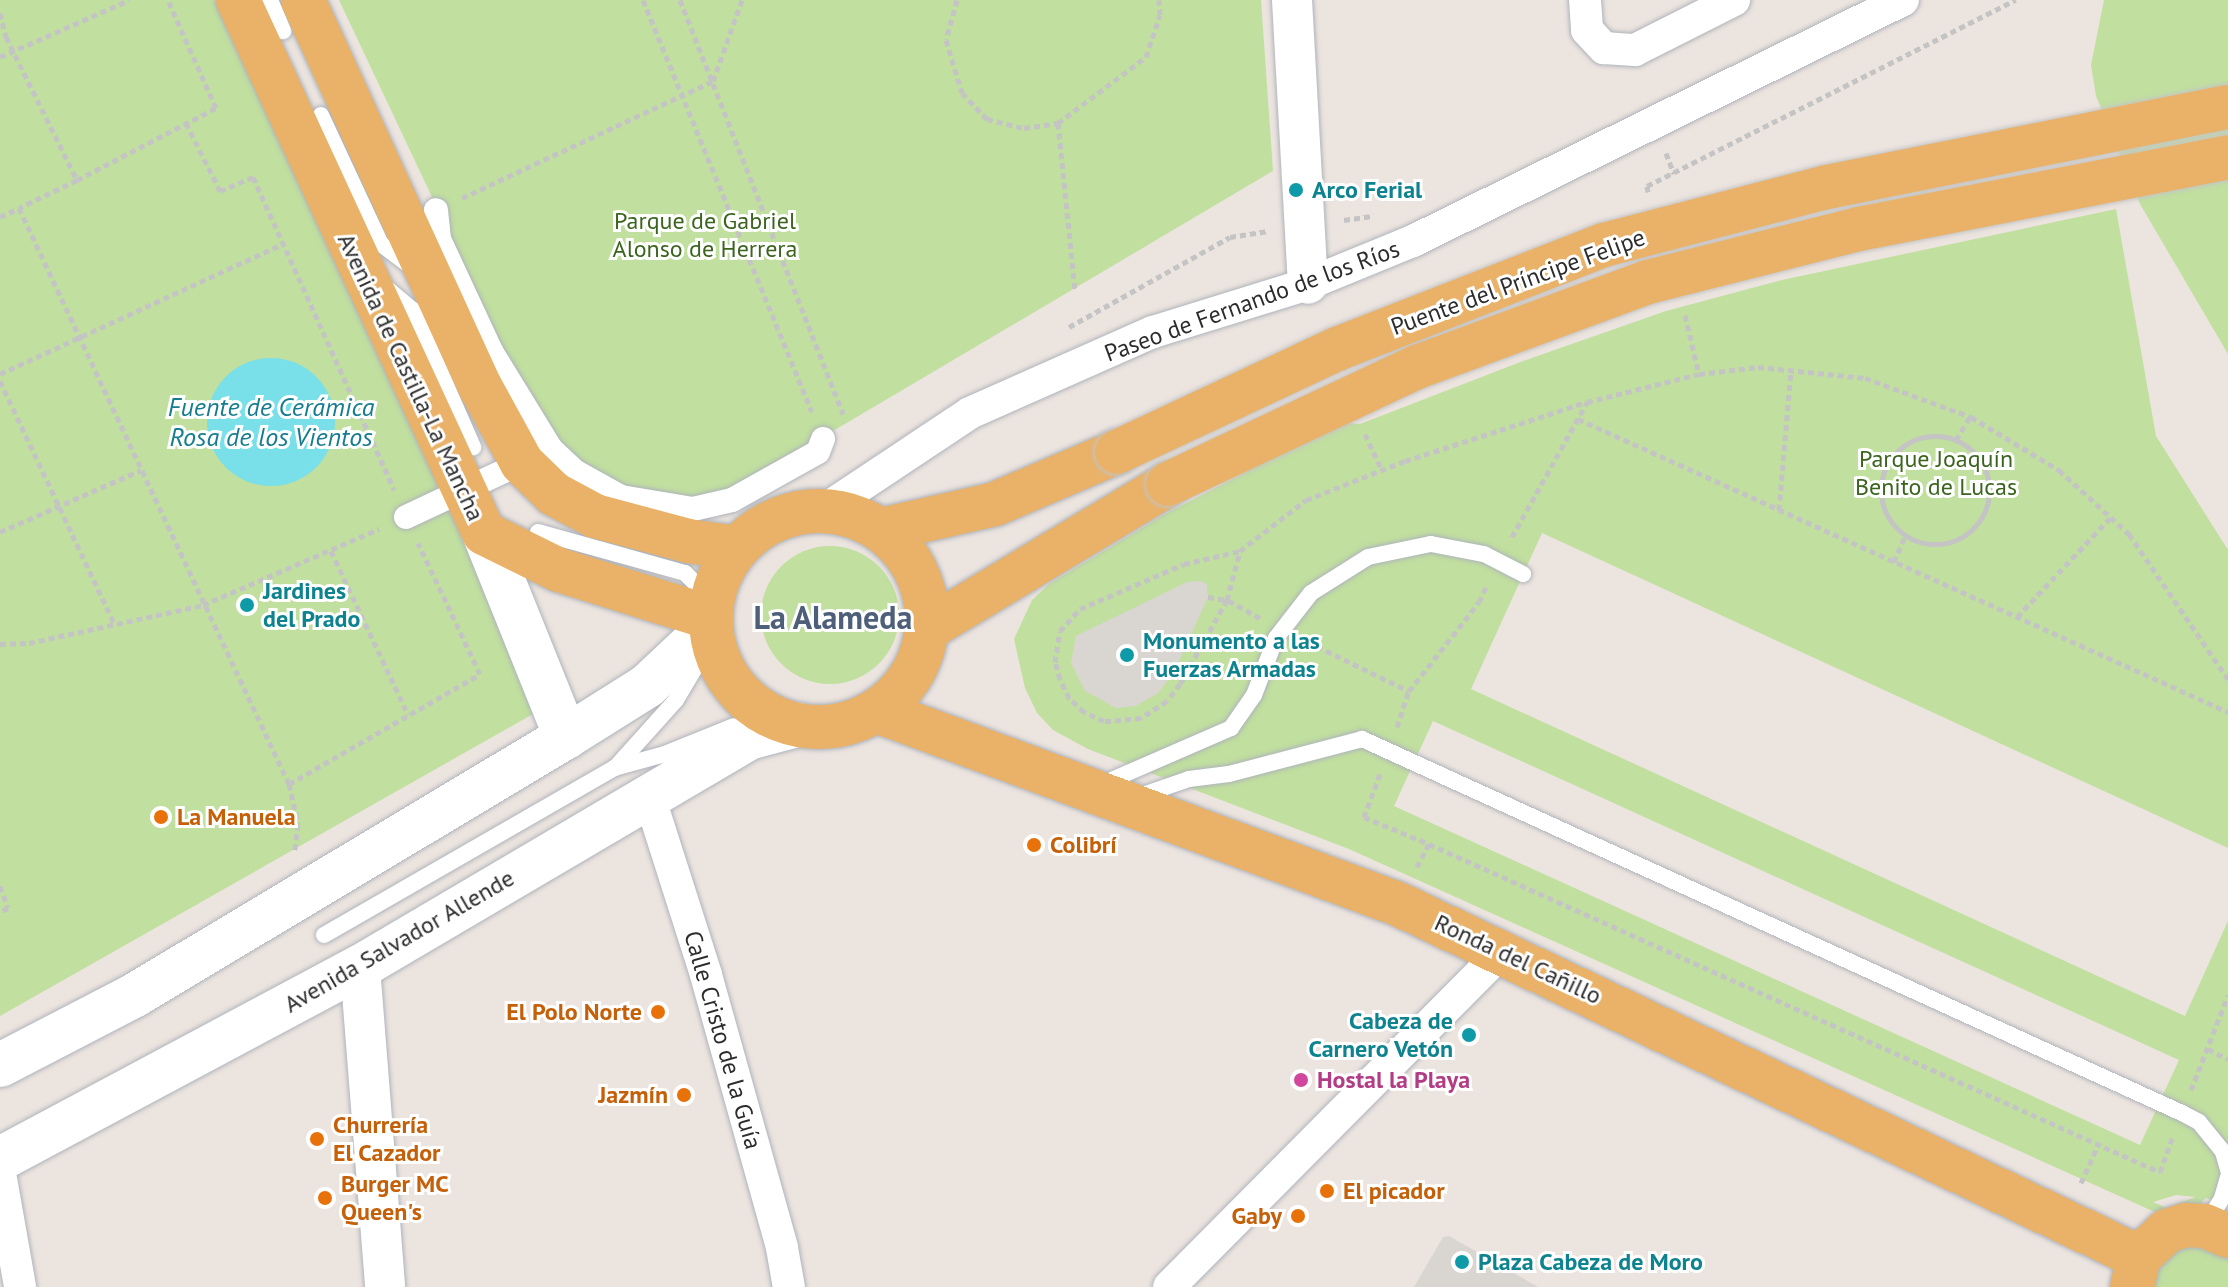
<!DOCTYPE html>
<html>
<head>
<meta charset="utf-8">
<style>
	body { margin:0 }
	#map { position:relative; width:2228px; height:1287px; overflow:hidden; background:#ece4df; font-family:"PT Sans",sans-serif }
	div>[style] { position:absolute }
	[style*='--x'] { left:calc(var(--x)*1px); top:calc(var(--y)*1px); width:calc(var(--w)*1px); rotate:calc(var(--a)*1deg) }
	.green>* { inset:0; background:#c1df9f }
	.round { border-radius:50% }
	.plaza>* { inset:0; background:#d9d5d1 }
	.water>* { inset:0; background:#79dfe8 }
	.path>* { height:5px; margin-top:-2.5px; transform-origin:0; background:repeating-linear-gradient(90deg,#c4c4c4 0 6px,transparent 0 10px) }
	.path>.ring { margin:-2.5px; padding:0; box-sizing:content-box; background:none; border:5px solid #c4c4c4; border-radius:50% }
	.roads { filter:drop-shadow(0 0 2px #afb4bb) drop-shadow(0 0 2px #afb4bb) }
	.service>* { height:16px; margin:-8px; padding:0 8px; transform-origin:8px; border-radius:8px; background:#fff }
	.pedestrian>* { height:24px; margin:-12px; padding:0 12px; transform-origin:12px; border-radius:12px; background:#fff }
	.minor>* { height:32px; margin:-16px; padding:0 16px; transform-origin:16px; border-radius:16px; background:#fff }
	.tertiary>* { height:40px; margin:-20px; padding:0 20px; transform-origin:20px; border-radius:20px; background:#fff }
	.secondary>* { height:44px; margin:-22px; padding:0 22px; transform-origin:22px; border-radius:22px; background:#fff }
	.primary>* { height:44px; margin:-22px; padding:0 22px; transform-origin:22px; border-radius:22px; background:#e9b268 }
	.primary>.ring { margin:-22px; padding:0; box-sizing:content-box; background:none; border:44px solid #e9b268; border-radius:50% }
	.bridges { filter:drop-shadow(0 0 2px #c4c4c4) drop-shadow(0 0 2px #c4c4c4) }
	.primary-bridge>* { height:44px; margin:-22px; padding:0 22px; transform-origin:22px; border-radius:22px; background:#e9b268 }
	.dots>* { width:22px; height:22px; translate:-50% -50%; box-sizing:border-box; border:4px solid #fff; border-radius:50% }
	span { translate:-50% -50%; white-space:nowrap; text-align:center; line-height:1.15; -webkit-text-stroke:6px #fff; paint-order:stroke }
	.culture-label { font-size:24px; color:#0d838f; font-weight:700 }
	.left { translate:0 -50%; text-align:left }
	.right { translate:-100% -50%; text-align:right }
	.park-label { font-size:24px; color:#3b651f }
	.street-label { font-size:24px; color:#2c2c2c }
	.food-label { font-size:24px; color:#c56008; font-weight:700 }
	.hotel-label { font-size:24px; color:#b23c85; font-weight:700 }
	.water-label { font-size:26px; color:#167c8f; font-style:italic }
	.district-label { font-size:32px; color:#4e5f7a; font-weight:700 }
</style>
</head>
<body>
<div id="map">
	<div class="green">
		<i style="clip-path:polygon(0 0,215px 0,448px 500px,540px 710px,0 1016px)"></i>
		<i style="clip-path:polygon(339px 0,1261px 0,1273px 171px,730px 492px,692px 501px,629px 492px,582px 469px,556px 441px,526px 396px)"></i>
		<i style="clip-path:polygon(2104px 0,2228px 0,2228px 354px,2140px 204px,2096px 96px,2091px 65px)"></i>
		<i style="clip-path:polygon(evenodd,2116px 209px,2156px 436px,2228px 550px,2228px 848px,1542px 533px,1471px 689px,2185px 1016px,2228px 921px,2228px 1205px,2206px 1198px,2198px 1206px,2157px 1213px,1349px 849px,1088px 749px,1053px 730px,1037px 713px,1025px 688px,1014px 639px,1032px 600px,1049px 584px,1167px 513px,1317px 435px,1345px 423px,1360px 424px,1523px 361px,1666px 311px,1782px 280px,2116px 209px,1433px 721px,2179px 1060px,2140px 1145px,1394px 806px,1433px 721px,2116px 209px,2176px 1195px,2195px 1197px,2167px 1208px,2153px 1202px,2176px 1195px)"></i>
		<i class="round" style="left:761px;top:546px;width:138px;height:138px"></i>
		<i style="clip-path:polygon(2186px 1241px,2228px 1256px,2228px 1287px,2147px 1287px,2150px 1267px)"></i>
	</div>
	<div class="plaza">
		<i style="clip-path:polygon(1200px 581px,1207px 584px,1208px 597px,1174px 672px,1158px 693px,1136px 706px,1116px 708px,1085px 691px,1071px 663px,1076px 636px,1187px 582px)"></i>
		<i style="clip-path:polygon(1449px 1236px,1538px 1287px,1414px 1287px,1443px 1237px)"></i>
	</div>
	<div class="water">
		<i class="round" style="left:207px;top:358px;width:128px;height:128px"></i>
	</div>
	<div class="path">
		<i style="--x:643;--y:0;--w:445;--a:67.7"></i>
		<i style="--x:680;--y:0;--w:445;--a:68.5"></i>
		<i style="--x:957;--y:0;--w:41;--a:105.4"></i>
		<i style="--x:946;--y:40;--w:55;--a:73.2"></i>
		<i style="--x:962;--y:93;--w:36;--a:46"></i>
		<i style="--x:987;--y:119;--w:38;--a:14"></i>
		<i style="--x:1024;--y:128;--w:34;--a:-8"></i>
		<i style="--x:1058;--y:123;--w:110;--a:-36.9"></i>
		<i style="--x:1146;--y:57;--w:44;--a:-71.6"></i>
		<i style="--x:1160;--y:15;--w:15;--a:-94"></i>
		<i style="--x:0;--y:13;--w:25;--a:76"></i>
		<i style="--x:6;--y:37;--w:160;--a:63.6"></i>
		<i style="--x:77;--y:180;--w:64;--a:154.2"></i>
		<i style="--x:19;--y:208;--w:636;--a:64.89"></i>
		<i style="--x:289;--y:784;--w:41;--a:77.3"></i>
		<i style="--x:298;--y:824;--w:26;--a:97"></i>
		<i style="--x:0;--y:57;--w:141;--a:-23.8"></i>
		<i style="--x:186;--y:123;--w:76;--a:63.4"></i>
		<i style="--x:220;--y:191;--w:36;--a:-23"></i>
		<i style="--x:253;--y:177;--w:343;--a:65.7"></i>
		<i style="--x:1058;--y:123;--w:168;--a:84.2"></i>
		<i style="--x:1666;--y:153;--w:22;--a:69"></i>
		<i style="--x:77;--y:180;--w:157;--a:-27.4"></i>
		<i style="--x:216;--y:108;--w:118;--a:-114"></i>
		<i style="--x:1648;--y:192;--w:6;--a:-99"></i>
		<i style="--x:1647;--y:186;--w:413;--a:-26.8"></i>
		<i style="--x:462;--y:198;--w:277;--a:-25"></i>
		<i style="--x:713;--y:81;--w:86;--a:-70.3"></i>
		<i style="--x:0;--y:217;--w:21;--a:-25"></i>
		<i style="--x:1344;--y:220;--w:30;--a:-8"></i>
		<i style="--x:1685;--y:315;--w:61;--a:76.7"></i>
		<i style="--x:1699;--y:374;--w:59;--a:-6.8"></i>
		<i style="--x:1758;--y:367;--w:108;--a:5.9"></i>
		<i style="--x:1865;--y:378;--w:113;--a:20.2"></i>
		<i style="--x:1971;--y:417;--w:103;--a:31.1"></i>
		<i style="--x:2059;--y:470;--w:95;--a:42.4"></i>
		<i style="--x:2129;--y:534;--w:176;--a:55.7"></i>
		<i style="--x:1069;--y:327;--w:184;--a:-29.2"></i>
		<i style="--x:1230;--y:237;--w:37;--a:-9"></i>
		<i style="--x:0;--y:374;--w:311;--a:-24.7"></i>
		<i style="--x:0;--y:381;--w:270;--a:64.8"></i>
		<i style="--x:1578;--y:419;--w:713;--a:24.26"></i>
		<i style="--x:1365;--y:434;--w:40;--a:65"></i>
		<i class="ring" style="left:1881px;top:436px;width:103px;height:103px"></i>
		<i style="--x:1956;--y:440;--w:27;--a:-59"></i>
		<i style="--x:1779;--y:510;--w:141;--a:-85.1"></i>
		<i style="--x:0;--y:532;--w:154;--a:-23.7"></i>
		<i style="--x:1512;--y:537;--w:154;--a:-60.9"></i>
		<i style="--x:1587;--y:402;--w:115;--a:-14"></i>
		<i style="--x:331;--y:551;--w:181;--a:64.8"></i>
		<i style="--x:1894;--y:562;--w:28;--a:-67"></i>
		<i style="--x:1208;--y:597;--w:19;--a:9"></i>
		<i style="--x:1227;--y:600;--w:51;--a:-75.1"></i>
		<i style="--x:2017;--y:617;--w:139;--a:-46.8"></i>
		<i style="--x:1260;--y:618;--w:38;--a:-151"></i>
		<i style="--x:1227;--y:600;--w:96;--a:119.2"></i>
		<i style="--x:1180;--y:684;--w:21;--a:127"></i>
		<i style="--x:1167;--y:701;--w:31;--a:147"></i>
		<i style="--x:1141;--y:718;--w:37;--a:175"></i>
		<i style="--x:1104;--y:721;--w:22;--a:-156"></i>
		<i style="--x:1084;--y:712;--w:21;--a:-137"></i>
		<i style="--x:1069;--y:698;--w:21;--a:-115"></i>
		<i style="--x:1060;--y:679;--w:18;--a:-106"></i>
		<i style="--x:1055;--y:662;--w:31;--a:-81"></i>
		<i style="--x:1060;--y:631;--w:30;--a:-48"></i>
		<i style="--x:1080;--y:609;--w:113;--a:-23.4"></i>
		<i style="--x:1184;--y:564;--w:57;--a:-13.1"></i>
		<i style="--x:1240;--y:551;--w:83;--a:-37.7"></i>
		<i style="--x:1306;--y:500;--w:106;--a:-21.5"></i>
		<i style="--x:1405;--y:461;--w:191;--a:-18"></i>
		<i style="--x:1308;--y:642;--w:112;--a:25.9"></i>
		<i style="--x:0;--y:644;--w:29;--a:-2"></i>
		<i style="--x:29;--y:643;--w:178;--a:-12.3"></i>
		<i style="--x:203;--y:605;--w:192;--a:-23.4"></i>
		<i style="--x:1397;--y:727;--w:38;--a:-72"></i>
		<i style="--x:1409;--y:691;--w:113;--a:-51.8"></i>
		<i style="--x:1479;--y:602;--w:19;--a:-65"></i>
		<i style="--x:1380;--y:774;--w:46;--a:110.4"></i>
		<i style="--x:1364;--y:817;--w:70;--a:22.6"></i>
		<i style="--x:1429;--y:844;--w:26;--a:118"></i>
		<i style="--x:289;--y:784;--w:220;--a:-29.9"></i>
		<i style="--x:480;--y:674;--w:145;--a:-115.3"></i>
		<i style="--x:1429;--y:844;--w:801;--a:24.17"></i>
		<i style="--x:2160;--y:1172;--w:37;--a:-70"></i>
		<i style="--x:0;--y:886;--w:23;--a:70"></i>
		<i style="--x:8;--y:908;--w:9;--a:153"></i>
		<i style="--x:2208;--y:1049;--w:22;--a:27"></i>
		<i style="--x:2191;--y:1090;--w:102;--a:-68.7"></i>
		<i style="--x:2081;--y:1183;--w:42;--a:-65.9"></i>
	</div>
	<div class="roads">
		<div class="service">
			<i style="--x:270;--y:0;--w:34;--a:67"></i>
			<i style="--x:321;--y:115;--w:142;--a:65.1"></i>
			<i style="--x:381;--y:244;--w:40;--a:37"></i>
			<i style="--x:384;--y:286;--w:38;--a:40"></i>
			<i style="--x:413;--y:310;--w:150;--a:66.3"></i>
			<i style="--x:538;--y:532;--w:153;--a:15.6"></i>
			<i style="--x:685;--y:573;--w:38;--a:45"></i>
			<i style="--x:615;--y:768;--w:91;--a:-48.1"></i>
			<i style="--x:676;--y:700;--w:57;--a:-59.4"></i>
			<i style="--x:1100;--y:785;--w:143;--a:-23.5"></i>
			<i style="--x:1231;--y:728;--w:40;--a:-55.1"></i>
			<i style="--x:1254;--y:695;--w:61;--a:-68.9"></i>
			<i style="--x:1276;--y:638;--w:57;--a:-52.1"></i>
			<i style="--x:1311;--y:593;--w:67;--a:-32.3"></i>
			<i style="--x:1368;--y:557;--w:64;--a:-11.7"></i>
			<i style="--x:1431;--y:544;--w:54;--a:10.7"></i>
			<i style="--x:1484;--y:554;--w:44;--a:27.1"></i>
			<i style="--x:1137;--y:797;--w:55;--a:-19.1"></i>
			<i style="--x:1189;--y:779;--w:40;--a:-7.1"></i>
			<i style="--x:1229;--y:774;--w:138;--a:-14.7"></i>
			<i style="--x:1362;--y:739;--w:901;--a:24.52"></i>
			<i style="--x:2182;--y:1113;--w:19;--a:28"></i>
			<i style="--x:2199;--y:1122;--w:38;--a:51"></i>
			<i style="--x:2223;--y:1152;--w:19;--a:74"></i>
			<i style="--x:324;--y:935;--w:335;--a:-29.9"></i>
			<i style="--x:614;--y:768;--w:53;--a:-15.4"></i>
			<i style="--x:665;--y:754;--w:74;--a:-22.1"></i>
			<i style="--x:2206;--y:1224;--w:31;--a:-58"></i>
			<i style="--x:2222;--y:1198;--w:22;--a:-74"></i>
		</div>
		<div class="pedestrian">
			<i style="--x:551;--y:449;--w:34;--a:43"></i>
			<i style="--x:576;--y:472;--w:51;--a:29.1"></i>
			<i style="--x:621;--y:497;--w:73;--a:9.5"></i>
			<i style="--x:693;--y:509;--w:40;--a:-13"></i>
			<i style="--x:732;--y:500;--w:98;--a:-29.2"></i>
			<i style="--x:818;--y:452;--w:14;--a:-69"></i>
			<i style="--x:406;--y:517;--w:160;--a:-25.1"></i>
			<i style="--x:551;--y:449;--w:115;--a:-121.5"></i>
			<i style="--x:491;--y:351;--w:123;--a:-114.9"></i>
			<i style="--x:439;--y:239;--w:29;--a:-96"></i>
		</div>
		<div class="minor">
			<i style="--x:1585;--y:0;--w:30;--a:86"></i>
			<i style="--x:1587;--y:30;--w:25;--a:47"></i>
			<i style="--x:1604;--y:48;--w:31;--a:4"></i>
			<i style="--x:1635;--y:50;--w:111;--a:-26.8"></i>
			<i style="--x:824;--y:510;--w:175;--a:-33.6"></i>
			<i style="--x:970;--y:413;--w:200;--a:-23.9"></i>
			<i style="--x:1153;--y:332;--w:162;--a:-17.2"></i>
			<i style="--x:1308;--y:284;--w:113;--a:-22.3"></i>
			<i style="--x:1413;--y:241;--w:546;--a:-26.19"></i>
			<i style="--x:649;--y:796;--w:188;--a:72.3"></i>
			<i style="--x:706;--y:975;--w:283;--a:74.4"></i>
			<i style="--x:782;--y:1248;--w:40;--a:80"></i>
			<i style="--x:0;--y:1173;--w:116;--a:80"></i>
			<i style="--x:1169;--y:1287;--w:474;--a:-45.2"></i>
		</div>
		<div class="tertiary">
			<i style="--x:1292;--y:0;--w:284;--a:86.8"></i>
			<i style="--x:360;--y:967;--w:321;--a:85.5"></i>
		</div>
		<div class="secondary">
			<i style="--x:484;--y:533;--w:220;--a:68.1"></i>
			<i style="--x:0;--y:1065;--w:152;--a:-27.4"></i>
			<i style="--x:135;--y:995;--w:502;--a:-30.91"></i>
			<i style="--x:566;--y:737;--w:96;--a:-32.2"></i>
			<i style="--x:647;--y:686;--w:88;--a:-43.2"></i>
			<i style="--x:0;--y:1159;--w:408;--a:-28.1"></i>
			<i style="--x:360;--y:967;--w:451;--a:-30.5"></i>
			<i style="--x:748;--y:738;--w:51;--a:-14.9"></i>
		</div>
		<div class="primary">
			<i style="--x:238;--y:0;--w:587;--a:65.22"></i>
			<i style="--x:484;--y:533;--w:84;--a:26.3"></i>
			<i style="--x:559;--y:570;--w:159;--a:17.5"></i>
			<i style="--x:303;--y:0;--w:427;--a:65.4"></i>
			<i style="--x:481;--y:388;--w:85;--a:61.3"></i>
			<i style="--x:522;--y:463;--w:45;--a:44.1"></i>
			<i style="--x:554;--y:494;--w:47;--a:28.2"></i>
			<i style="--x:595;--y:516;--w:96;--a:15"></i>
			<i style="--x:688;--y:541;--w:49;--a:8.1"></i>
			<i class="ring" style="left:711px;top:511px;width:172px;height:172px"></i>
			<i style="--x:881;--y:530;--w:117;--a:-12.8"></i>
			<i style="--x:995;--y:504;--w:133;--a:-23.1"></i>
			<i style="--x:927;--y:629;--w:281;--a:-31"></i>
			<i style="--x:877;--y:711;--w:556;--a:20.33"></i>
			<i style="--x:1398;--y:904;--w:821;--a:25.47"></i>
			<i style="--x:2132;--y:1287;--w:31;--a:-77"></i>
			<i style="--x:2139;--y:1257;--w:38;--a:-43"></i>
			<i style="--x:2167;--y:1231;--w:20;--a:-18"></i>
			<i style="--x:2186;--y:1225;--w:19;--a:3"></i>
			<i style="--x:2205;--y:1226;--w:25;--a:23"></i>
		</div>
	</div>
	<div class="bridges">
		<div class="primary-bridge">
			<i style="--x:1117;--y:452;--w:243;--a:-25.1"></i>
			<i style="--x:1337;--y:349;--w:287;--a:-21.3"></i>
			<i style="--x:1604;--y:245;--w:230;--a:-14.6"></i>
			<i style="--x:1827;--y:187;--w:409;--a:-11.3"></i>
			<i style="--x:1168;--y:484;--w:275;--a:-25.2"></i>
			<i style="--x:1417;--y:367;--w:246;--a:-20.2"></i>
			<i style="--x:1648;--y:282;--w:218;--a:-14.1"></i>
			<i style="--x:1859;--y:229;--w:376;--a:-11"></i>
		</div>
	</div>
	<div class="dots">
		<i style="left:1296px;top:190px;background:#0f9aa8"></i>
		<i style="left:247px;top:605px;background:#0f9aa8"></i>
		<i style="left:1127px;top:655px;background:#0f9aa8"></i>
		<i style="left:161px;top:817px;background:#e8710a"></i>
		<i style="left:1034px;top:845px;background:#e8710a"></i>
		<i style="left:658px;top:1012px;background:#e8710a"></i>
		<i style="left:1469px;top:1035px;background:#0f9aa8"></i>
		<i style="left:1301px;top:1080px;background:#d1479c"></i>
		<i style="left:684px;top:1095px;background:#e8710a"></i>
		<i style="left:317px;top:1139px;background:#e8710a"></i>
		<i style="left:1327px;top:1191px;background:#e8710a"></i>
		<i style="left:325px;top:1198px;background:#e8710a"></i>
		<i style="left:1298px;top:1216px;background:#e8710a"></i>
		<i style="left:1462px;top:1262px;background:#0f9aa8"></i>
	</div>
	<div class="culture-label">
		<span class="left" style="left:1312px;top:190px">Arco Ferial</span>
		<span class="left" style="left:263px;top:605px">Jardines<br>del Prado</span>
		<span class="left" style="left:1143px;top:655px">Monumento a las<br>Fuerzas Armadas</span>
		<span class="right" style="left:1453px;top:1035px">Cabeza de<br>Carnero Vetón</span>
		<span class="left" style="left:1478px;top:1262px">Plaza Cabeza de Moro</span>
	</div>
	<div class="park-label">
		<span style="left:705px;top:235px">Parque de Gabriel<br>Alonso de Herrera</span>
		<span style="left:1936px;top:473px">Parque Joaquín<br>Benito de Lucas</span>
	</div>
	<div class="street-label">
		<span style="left:1518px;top:282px;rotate:-20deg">Puente del Príncipe Felipe</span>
		<span style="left:1252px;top:301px;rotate:-20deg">Paseo de Fernando de los Ríos</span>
		<span style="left:411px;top:377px;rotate:65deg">Avenida de Castilla-La Mancha</span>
		<span style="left:399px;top:941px;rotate:-30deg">Avenida Salvador Allende</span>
		<span style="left:1518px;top:959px;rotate:25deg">Ronda del Cañillo</span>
		<span style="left:723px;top:1040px;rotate:74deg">Calle Cristo de la Guía</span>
	</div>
	<div class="food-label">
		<span class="left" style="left:177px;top:817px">La Manuela</span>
		<span class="left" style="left:1050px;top:845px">Colibrí</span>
		<span class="right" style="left:642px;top:1012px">El Polo Norte</span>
		<span class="right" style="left:668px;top:1095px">Jazmín</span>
		<span class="left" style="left:333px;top:1139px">Churrería<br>El Cazador</span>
		<span class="left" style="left:341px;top:1198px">Burger MC<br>Queen's</span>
		<span class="left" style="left:1343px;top:1191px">El picador</span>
		<span class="right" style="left:1282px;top:1216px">Gaby</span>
	</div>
	<div class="hotel-label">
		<span class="left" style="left:1317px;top:1080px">Hostal la Playa</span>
	</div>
	<div class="water-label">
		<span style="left:271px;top:422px">Fuente de Cerámica<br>Rosa de los Vientos</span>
	</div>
	<div class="district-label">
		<span style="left:833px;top:617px">La Alameda</span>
	</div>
</div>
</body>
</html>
